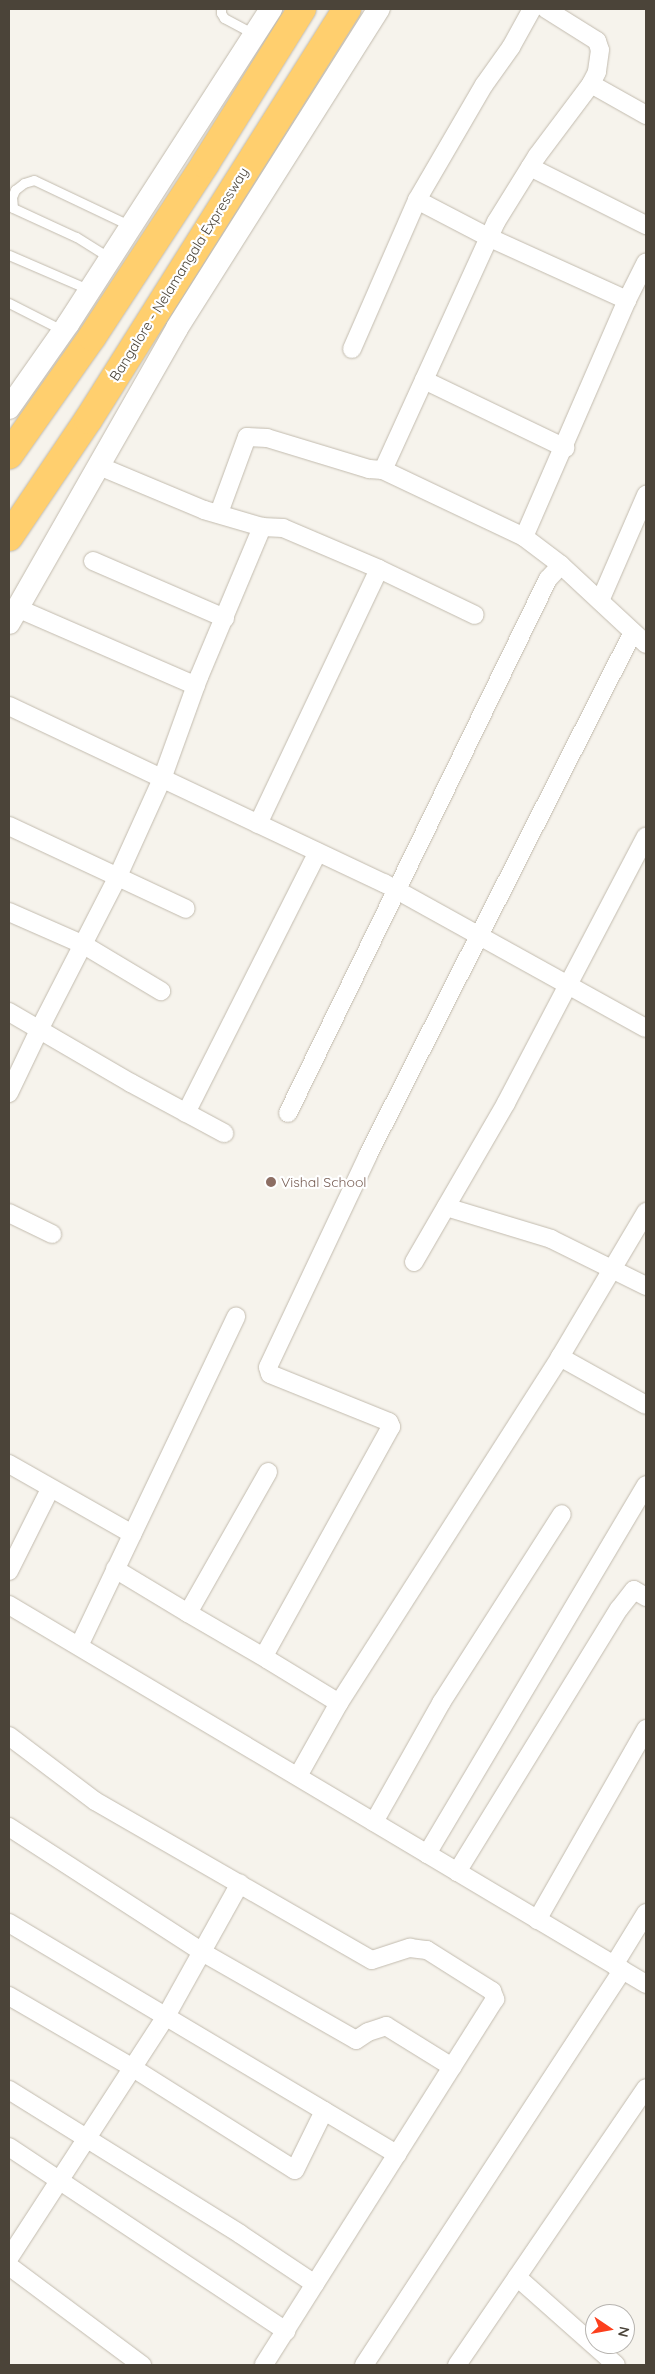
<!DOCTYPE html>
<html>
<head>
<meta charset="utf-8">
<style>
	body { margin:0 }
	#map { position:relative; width:655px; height:2374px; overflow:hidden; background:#f6f3ec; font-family:Quicksand,sans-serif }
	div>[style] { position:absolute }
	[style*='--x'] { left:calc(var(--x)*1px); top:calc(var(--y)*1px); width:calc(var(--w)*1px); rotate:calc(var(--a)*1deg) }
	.roads { filter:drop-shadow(0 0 1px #c2bbae) drop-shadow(0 0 1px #c2bbae) }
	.service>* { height:9px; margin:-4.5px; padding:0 4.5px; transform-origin:4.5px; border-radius:4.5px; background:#fff }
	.minor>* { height:18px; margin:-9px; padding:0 9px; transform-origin:9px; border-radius:9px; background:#fff }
	.tertiary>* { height:22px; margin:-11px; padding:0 11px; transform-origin:11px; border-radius:11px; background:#fff }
	.motorway>* { height:28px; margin:-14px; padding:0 14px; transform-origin:14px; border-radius:14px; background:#ffcf6e }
	.dots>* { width:14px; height:14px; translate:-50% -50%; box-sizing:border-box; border:2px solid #fff; border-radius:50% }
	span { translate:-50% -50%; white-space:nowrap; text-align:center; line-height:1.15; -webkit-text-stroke:4.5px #fff; paint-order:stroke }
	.street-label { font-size:14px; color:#4b4439 }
	.education-label { font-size:14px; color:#785e54 }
	.left { translate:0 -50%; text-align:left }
	.frame { position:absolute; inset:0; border:10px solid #4b4439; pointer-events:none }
	.north { position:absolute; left:585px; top:2304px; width:50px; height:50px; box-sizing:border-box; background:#fff; border:1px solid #b7b4b0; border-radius:50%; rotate:102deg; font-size:14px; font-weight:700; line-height:20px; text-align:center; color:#4b4439 }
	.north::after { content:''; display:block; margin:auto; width:18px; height:22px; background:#fc3f1d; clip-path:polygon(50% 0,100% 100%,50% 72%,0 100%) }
</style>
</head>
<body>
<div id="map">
	<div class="roads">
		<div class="service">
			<i style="--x:221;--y:9;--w:4;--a:90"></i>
			<i style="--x:221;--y:13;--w:6;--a:59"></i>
			<i style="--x:224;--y:18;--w:34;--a:28"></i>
			<i style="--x:9;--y:255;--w:88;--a:23.4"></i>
			<i style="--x:110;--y:258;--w:40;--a:-148"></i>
			<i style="--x:76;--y:237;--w:69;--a:-155.3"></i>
			<i style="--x:13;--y:208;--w:11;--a:-95"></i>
			<i style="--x:12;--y:197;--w:8;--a:-67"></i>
			<i style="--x:15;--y:190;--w:11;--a:-38"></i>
			<i style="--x:24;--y:183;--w:10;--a:-17"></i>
			<i style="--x:34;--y:180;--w:107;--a:25.4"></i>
			<i style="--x:9;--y:303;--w:59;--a:27"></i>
		</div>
		<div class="minor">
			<i style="--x:546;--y:9;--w:60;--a:32.1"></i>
			<i style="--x:597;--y:41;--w:9;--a:72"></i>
			<i style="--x:600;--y:50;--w:22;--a:98"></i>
			<i style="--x:597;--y:72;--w:13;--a:117"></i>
			<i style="--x:530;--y:167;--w:130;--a:26.6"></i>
			<i style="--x:417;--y:200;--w:80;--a:27.5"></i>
			<i style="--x:488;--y:237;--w:153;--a:24.4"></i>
			<i style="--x:352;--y:349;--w:163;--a:-66.4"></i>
			<i style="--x:417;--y:200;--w:133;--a:-59.8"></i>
			<i style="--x:484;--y:85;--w:47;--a:-54.6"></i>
			<i style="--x:511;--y:47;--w:43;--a:-61.1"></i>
			<i style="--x:424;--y:380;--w:157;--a:25.7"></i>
			<i style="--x:99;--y:466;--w:114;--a:22.7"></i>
			<i style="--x:204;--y:510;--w:60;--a:16.3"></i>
			<i style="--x:262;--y:527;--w:21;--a:3"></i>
			<i style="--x:283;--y:528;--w:104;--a:23.1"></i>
			<i style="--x:379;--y:569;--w:106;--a:25.6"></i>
			<i style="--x:383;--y:470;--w:273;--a:-65.5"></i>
			<i style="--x:496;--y:222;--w:78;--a:-58.2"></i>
			<i style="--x:537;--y:156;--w:90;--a:-53.1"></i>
			<i style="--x:591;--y:84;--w:63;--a:29.4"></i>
			<i style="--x:219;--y:513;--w:81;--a:-69.8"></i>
			<i style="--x:247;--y:437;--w:20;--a:3"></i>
			<i style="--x:267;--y:438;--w:107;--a:16.9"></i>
			<i style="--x:369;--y:469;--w:14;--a:4"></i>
			<i style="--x:383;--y:470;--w:156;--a:25.4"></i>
			<i style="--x:524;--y:537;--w:46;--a:37.1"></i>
			<i style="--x:561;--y:565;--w:116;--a:42.9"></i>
			<i style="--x:524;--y:537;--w:258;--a:-66.5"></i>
			<i style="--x:627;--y:300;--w:42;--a:-63.4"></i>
			<i style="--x:93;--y:561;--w:144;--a:23.4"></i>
			<i style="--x:600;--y:601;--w:116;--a:-66.5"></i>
			<i style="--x:17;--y:608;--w:195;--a:23.5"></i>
			<i style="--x:9;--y:706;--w:415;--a:25.3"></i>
			<i style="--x:384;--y:883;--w:299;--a:29"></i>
			<i style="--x:258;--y:824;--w:282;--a:-64.6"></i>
			<i style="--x:9;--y:826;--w:195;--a:25.1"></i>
			<i style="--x:9;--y:912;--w:82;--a:23.7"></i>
			<i style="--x:84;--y:945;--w:90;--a:30.9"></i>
			<i style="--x:9;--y:1012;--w:141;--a:30.2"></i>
			<i style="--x:131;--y:1083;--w:106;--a:28.3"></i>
			<i style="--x:9;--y:1093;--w:72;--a:-64.5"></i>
			<i style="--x:40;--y:1028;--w:171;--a:-62.8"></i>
			<i style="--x:118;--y:876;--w:107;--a:-65.6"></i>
			<i style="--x:162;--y:779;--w:109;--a:-70.1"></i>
			<i style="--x:199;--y:677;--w:163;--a:-67.2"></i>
			<i style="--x:186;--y:1113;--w:292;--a:-63.2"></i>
			<i style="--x:288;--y:1113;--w:594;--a:-64.04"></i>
			<i style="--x:548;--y:579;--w:19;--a:-47"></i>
			<i style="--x:446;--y:1207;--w:110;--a:16.9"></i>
			<i style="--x:551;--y:1239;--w:106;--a:26.3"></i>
			<i style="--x:9;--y:1213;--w:48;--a:26"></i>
			<i style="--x:414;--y:1262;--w:184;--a:-59.9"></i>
			<i style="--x:506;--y:1103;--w:301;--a:-62.3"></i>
			<i style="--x:560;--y:1357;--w:98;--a:29.2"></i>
			<i style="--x:9;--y:1464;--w:142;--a:29.6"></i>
			<i style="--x:115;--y:1569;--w:85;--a:31.1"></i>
			<i style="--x:9;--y:1571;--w:92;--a:-63.4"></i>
			<i style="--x:9;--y:1605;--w:741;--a:30.75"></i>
			<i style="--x:79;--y:1646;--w:365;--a:-64.5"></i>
			<i style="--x:267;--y:1659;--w:91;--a:-149.8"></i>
			<i style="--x:188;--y:1613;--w:162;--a:-60.4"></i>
			<i style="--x:339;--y:1703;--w:411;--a:-57.4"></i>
			<i style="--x:560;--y:1357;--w:169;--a:-59.3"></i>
			<i style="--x:9;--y:1736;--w:108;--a:37.1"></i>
			<i style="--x:95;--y:1801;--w:319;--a:29.9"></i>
			<i style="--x:372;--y:1960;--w:40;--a:-18"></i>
			<i style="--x:410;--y:1948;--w:17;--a:7"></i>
			<i style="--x:427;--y:1950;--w:77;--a:32.2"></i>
			<i style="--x:492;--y:1991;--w:9;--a:69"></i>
			<i style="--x:495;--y:1999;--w:433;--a:122.3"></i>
			<i style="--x:298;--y:1776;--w:84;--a:-60.7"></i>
			<i style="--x:339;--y:1703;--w:84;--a:-148.6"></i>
			<i style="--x:267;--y:1659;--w:5;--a:-112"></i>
			<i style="--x:265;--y:1654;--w:260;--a:-61"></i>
			<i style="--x:391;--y:1427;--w:5;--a:-112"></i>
			<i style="--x:389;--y:1422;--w:128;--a:-158"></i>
			<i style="--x:270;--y:1374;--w:7;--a:-106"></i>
			<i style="--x:268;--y:1367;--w:234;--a:-64.7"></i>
			<i style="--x:368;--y:1155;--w:586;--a:-63.13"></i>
			<i style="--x:374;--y:1822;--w:137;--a:-60.6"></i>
			<i style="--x:441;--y:1703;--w:224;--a:-57.4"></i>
			<i style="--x:9;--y:1827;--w:230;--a:32.9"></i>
			<i style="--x:202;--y:1952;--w:177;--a:29.7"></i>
			<i style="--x:356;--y:2040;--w:14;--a:-34"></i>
			<i style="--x:368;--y:2032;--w:19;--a:-18"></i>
			<i style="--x:386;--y:2026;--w:78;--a:31.8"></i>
			<i style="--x:427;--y:1854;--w:429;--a:-59.3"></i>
			<i style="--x:457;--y:1872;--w:309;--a:-58.4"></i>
			<i style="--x:619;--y:1609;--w:24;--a:-52"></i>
			<i style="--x:634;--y:1590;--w:14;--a:30"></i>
			<i style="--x:537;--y:1920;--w:220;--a:-60.3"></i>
			<i style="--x:9;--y:1923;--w:452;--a:30.8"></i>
			<i style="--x:614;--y:1965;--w:61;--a:-58.4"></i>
			<i style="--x:9;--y:1996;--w:143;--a:30.1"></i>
			<i style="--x:133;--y:2068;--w:191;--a:32.2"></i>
			<i style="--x:295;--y:2170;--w:66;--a:-63.8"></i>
			<i style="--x:9;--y:2090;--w:272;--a:31.9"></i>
			<i style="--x:240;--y:2234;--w:90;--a:33.7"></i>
			<i style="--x:9;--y:2147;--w:333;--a:33.6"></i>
			<i style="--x:9;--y:2258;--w:286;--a:-57"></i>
			<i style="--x:165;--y:2018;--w:154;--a:-60.9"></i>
			<i style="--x:9;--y:2266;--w:166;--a:36.7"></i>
			<i style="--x:517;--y:2277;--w:132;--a:41.6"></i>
			<i style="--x:364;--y:2365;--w:472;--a:-56.8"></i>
			<i style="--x:457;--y:2365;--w:335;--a:-55.7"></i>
		</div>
		<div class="tertiary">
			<i style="--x:9;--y:408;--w:103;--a:-54.9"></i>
			<i style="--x:68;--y:324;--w:375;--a:-57.2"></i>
			<i style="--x:9;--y:623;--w:339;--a:-60.3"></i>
			<i style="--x:177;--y:328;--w:378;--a:-57.7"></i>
		</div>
		<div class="motorway">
			<i style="--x:9;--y:455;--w:144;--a:-54.9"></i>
			<i style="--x:92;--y:337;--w:207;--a:-56.8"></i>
			<i style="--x:205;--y:164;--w:183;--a:-58"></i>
			<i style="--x:9;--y:537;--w:141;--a:-56"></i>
			<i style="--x:88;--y:420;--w:486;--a:-57.8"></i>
		</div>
	</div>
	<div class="dots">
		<i style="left:271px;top:1182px;background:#8d6e63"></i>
	</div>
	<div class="street-label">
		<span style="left:179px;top:274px;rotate:-58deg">Bangalore - Nelamangala Expressway</span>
	</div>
	<div class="education-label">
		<span class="left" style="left:281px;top:1182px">Vishal School</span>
	</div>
	<div class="frame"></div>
	<div class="north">N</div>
</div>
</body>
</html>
